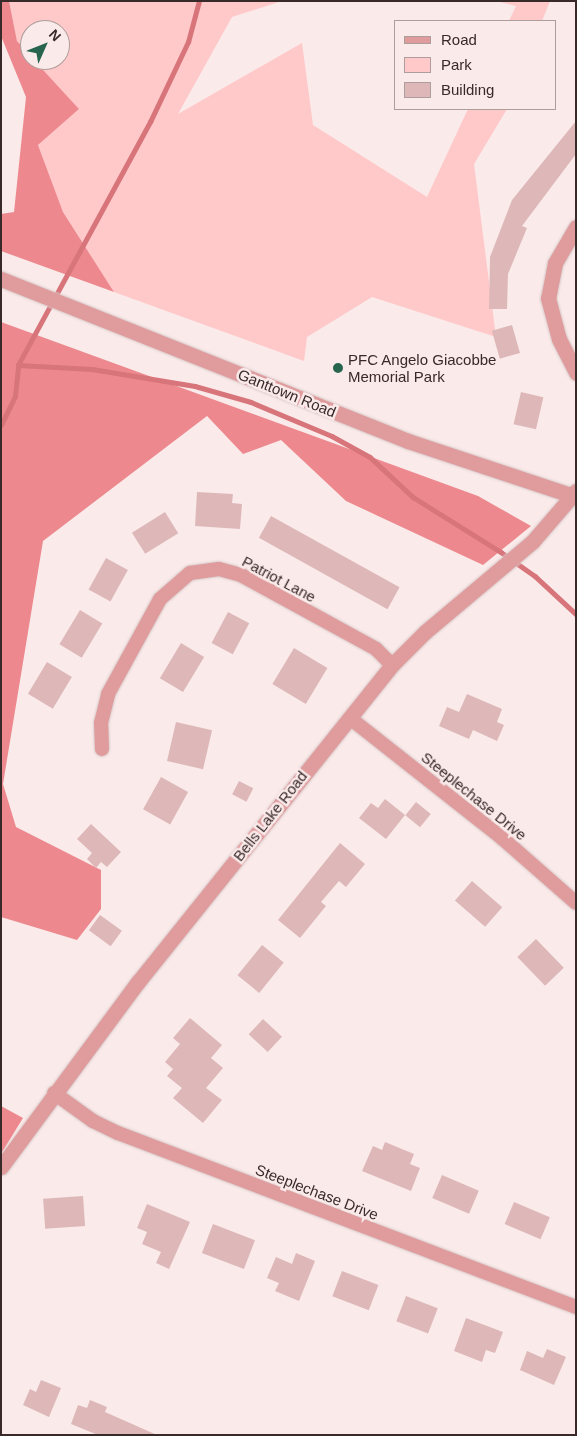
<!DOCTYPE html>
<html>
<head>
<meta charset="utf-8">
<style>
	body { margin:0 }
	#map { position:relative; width:577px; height:1436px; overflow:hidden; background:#faeaea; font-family:Helvetica,sans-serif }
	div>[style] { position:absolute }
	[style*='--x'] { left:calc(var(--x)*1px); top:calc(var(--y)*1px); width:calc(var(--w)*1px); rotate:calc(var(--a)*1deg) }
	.green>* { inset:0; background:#ffc8c9 }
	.forest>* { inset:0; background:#ed898e }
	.stream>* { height:4.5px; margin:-2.25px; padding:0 2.25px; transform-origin:2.25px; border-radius:2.25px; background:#d7757b }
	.building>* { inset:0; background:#deb8b9; transform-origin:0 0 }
	.roads { filter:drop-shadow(0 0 1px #d7c7c7) drop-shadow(0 0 1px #d7c7c7) }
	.minor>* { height:14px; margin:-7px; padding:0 7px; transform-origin:7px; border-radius:7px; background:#e09b9d }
	.tertiary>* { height:15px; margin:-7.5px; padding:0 7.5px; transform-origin:7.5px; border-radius:7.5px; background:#e09b9d }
	.dots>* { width:14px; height:14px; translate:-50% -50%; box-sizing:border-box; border:2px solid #faeaea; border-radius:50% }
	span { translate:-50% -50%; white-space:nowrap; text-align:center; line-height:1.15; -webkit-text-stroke:5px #faeaea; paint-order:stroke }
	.poi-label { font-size:15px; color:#392a2a }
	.left { translate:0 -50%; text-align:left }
	.street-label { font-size:15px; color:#392a2a }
	.frame { position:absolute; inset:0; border:2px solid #392a2a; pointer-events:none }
	.legend { position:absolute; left:394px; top:20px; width:162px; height:90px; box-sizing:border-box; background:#faeaea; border:1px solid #ad9d9d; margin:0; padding:6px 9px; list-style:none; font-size:15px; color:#392a2a }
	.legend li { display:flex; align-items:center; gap:10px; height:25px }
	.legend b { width:25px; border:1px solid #ad9d9d }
	.north { position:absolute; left:20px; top:20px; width:50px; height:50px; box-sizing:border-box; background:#faeaea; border:1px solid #ad9d9d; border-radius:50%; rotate:46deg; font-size:14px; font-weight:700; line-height:20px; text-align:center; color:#392a2a }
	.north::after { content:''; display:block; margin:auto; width:18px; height:22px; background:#28654f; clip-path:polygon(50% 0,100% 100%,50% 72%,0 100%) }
</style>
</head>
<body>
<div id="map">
	<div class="green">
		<i style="clip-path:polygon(9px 1px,282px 1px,232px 17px,178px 114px,302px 43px,313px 125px,427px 197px,468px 109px,507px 109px,474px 164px,496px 337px,372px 297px,307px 337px,304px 361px,114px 292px,63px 212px,38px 145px,79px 109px,34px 60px,60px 60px,60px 30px,30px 30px,30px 55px,17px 41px)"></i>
		<i style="clip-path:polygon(496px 1px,550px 1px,542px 21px,509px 21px,516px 6px)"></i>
	</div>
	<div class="forest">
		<i style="clip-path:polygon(1px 1px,9px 1px,17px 41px,30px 55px,30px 60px,34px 60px,79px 109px,38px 145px,63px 212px,114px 292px,1px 251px,1px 214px,14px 212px,26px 97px,1px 36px)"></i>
		<i style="clip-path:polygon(1px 322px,478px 496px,531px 526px,483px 565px,346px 501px,281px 440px,243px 454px,207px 416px,43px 541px,3px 784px,16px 827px,101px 870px,101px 909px,77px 940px,1px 917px)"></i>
		<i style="clip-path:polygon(1px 1106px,23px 1118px,1px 1154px)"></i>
	</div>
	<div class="stream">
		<i style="--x:18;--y:365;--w:74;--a:3.1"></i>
		<i style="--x:92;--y:369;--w:104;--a:9.4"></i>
		<i style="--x:195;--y:386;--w:58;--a:15.9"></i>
		<i style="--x:251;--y:402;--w:88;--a:22.8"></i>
		<i style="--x:332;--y:436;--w:43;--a:28.9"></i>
		<i style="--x:370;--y:457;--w:59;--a:42.9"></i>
		<i style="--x:413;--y:497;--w:104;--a:32"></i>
		<i style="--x:501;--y:552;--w:42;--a:35.2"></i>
		<i style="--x:535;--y:576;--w:56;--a:42.8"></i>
		<i style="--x:1;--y:425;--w:32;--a:-64"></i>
		<i style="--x:15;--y:396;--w:31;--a:-84"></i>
		<i style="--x:18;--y:365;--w:277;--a:-61.5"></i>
		<i style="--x:150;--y:122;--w:89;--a:-64.6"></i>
		<i style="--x:188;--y:42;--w:42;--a:-75"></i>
	</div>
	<div class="building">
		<i style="clip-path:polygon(576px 121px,576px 154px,522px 226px,527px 228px,508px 274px,507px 309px,489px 309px,490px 257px,512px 200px)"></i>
		<i style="left:512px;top:325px;width:29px;height:21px;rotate:74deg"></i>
		<i style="left:521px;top:392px;width:23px;height:33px;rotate:13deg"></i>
		<i style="clip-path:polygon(197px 492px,233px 494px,232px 503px,242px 504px,240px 529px,195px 526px)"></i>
		<i style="left:165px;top:512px;width:25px;height:39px;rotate:58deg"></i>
		<i style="left:271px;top:516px;width:147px;height:25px;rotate:29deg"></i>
		<i style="left:106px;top:558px;width:25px;height:36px;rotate:29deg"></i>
		<i style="left:80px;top:610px;width:26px;height:40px;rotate:31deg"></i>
		<i style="left:228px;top:612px;width:24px;height:35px;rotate:28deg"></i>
		<i style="left:181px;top:643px;width:27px;height:41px;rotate:31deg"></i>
		<i style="left:294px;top:648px;width:39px;height:42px;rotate:31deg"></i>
		<i style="left:47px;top:662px;width:29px;height:37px;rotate:31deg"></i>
		<i style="clip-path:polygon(467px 694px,502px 709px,497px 722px,504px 725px,497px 741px,473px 730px,469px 739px,439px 726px,447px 707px,459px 712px)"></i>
		<i style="left:176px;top:722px;width:37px;height:40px;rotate:13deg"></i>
		<i style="left:161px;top:777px;width:31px;height:37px;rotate:29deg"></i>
		<i style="left:239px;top:781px;width:16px;height:15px;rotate:27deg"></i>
		<i style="clip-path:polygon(385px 799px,405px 815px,386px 839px,359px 818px,371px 803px,378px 808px)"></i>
		<i style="left:416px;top:802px;width:19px;height:17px;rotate:39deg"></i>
		<i style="clip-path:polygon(91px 824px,121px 852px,107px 867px,101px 862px,96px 868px,87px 859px,92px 853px,77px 839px)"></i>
		<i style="clip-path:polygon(340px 843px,365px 864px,346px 887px,339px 881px,321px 902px,326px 906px,300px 938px,278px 920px)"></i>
		<i style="left:472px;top:881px;width:40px;height:26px;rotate:41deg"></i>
		<i style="left:100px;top:915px;width:27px;height:19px;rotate:36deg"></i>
		<i style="left:536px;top:939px;width:40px;height:26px;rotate:46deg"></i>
		<i style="left:262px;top:945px;width:28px;height:39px;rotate:39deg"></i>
		<i style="clip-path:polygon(190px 1018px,222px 1045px,211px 1058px,223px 1068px,206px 1088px,222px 1100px,203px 1123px,173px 1098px,182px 1088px,167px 1076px,173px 1069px,165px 1062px,180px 1044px,173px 1038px)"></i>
		<i style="left:263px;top:1019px;width:26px;height:21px;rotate:43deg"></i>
		<i style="clip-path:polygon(385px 1142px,414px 1154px,410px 1164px,420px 1168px,411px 1191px,362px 1171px,373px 1146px,382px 1150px)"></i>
		<i style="left:442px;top:1175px;width:40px;height:25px;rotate:23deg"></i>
		<i style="left:83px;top:1196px;width:30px;height:40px;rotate:86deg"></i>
		<i style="left:514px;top:1202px;width:39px;height:24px;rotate:23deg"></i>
		<i style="clip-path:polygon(147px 1204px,190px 1222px,169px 1269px,156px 1263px,161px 1252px,142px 1244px,147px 1232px,137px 1228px)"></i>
		<i style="left:213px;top:1224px;width:45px;height:31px;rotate:21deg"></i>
		<i style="clip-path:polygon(296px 1253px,315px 1261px,299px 1301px,275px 1291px,279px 1283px,267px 1278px,276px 1257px,292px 1264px)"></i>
		<i style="left:342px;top:1271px;width:39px;height:27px;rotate:21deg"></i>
		<i style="left:406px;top:1296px;width:34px;height:27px;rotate:21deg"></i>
		<i style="clip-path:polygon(466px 1318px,503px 1332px,495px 1353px,486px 1350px,482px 1362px,454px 1351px)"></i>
		<i style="clip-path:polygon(547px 1349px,566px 1357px,554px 1385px,520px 1370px,527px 1351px,543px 1358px)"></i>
		<i style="clip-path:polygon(41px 1380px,61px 1388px,49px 1417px,23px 1405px,30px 1389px,36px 1392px)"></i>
		<i style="clip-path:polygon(90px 1400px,107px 1407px,105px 1412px,157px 1435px,98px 1435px,71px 1424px,78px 1405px,87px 1408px)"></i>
	</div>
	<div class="roads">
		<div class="minor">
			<i style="--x:350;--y:718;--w:194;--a:38.3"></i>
			<i style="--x:502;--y:838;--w:98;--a:41.3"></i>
			<i style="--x:102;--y:749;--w:26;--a:-92"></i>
			<i style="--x:101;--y:723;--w:30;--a:-76"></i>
			<i style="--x:108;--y:694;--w:108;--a:-61.3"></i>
			<i style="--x:160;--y:599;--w:40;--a:-41"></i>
			<i style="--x:190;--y:573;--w:29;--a:-8"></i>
			<i style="--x:219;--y:569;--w:23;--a:15"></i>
			<i style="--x:241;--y:575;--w:154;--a:28.7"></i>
			<i style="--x:376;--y:649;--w:23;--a:45"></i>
			<i style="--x:54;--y:1093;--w:48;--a:35.7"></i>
			<i style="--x:93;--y:1121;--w:28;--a:26"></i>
			<i style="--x:118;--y:1133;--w:490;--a:20.8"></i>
		</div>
		<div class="tertiary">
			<i style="--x:576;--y:227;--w:42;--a:120.3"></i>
			<i style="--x:555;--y:263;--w:36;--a:101"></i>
			<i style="--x:548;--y:298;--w:42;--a:75"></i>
			<i style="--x:559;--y:339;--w:38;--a:63"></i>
			<i style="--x:1;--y:279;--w:438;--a:21.7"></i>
			<i style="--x:408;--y:441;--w:177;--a:18.4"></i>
			<i style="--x:1;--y:1167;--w:230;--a:-53.5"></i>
			<i style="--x:138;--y:982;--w:406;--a:-51.3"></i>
			<i style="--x:392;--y:665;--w:47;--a:-45"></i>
			<i style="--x:425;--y:632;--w:141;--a:-40.1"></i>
			<i style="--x:533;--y:541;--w:66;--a:-49.3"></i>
		</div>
	</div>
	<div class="dots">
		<i style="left:338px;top:368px;background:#28654f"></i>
	</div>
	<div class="poi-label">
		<span class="left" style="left:348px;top:368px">PFC Angelo Giacobbe<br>Memorial Park</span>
	</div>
	<div class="street-label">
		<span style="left:287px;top:393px;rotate:22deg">Ganttown Road</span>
		<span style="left:279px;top:579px;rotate:28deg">Patriot Lane</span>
		<span style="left:474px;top:796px;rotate:39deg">Steeplechase Drive</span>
		<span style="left:270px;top:816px;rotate:-52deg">Bells Lake Road</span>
		<span style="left:317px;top:1192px;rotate:21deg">Steeplechase Drive</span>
	</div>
	<div class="frame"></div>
	<ul class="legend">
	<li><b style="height:6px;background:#e09b9d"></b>Road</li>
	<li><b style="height:14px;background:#ffc8c9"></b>Park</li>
	<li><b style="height:14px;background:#deb8b9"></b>Building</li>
	</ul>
	<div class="north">N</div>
</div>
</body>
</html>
